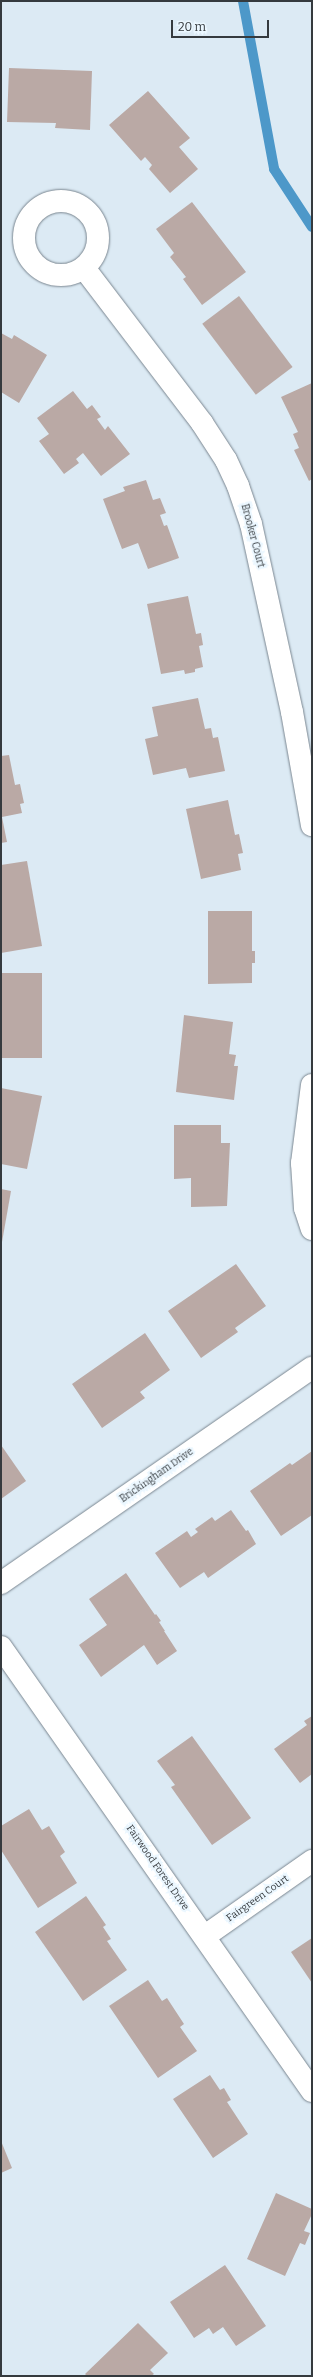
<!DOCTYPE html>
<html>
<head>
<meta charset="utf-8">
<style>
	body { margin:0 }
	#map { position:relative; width:313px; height:2377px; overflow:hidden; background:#dceaf4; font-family:Bitter,serif }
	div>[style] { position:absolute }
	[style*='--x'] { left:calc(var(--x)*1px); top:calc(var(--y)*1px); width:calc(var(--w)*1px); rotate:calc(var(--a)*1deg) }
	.stream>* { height:10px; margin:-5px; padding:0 5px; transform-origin:5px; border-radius:5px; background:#4d98c9 }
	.building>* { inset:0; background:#baa9a5; transform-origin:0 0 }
	.roads { filter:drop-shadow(0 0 1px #7a8690) drop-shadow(0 0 1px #7a8690) }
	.minor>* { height:22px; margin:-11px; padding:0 11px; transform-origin:11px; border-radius:11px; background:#fff }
	.minor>.ring { margin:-11px; padding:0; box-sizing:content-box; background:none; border:22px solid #fff; border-radius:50% }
	span { translate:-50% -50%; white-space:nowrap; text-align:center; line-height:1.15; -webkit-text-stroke:4px #ebf7ff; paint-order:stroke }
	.street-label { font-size:10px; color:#353a3e }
	.frame { position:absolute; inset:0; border:2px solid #353a3e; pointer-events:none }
	.scale { position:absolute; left:171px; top:20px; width:98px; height:18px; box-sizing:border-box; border:2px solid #353a3e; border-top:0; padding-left:5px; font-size:12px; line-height:14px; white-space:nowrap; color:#353a3e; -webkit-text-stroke:3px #ebf7ff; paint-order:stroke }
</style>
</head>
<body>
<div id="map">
	<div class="stream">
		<i style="--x:243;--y:1;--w:171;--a:79.5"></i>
		<i style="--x:274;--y:169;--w:69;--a:56.8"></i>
	</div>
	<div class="building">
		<i style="clip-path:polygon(9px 68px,92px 71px,90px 130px,55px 128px,56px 123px,7px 122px)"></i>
		<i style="clip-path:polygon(148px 91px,190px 138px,179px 147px,198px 169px,170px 193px,149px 169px,152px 165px,145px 157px,141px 161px,109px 125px)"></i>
		<i style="clip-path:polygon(192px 202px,246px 272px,202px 305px,183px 279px,186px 277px,170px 257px,174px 253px,156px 229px)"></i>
		<i style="left:239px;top:296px;width:89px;height:46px;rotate:53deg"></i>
		<i style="clip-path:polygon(1px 333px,12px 339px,14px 335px,47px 355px,19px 403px,1px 392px)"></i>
		<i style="clip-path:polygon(312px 383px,312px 479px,309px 481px,294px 450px,299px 448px,293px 434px,298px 432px,281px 397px)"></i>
		<i style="clip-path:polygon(73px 391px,87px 409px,92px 405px,101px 417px,97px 419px,105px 430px,108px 426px,130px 454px,101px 476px,83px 453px,76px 459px,79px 463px,64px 474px,39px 441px,49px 434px,37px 418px)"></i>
		<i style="clip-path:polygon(146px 480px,153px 500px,160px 498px,166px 513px,160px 515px,164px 526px,167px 525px,179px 558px,148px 569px,138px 543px,122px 549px,103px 499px,125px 491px,123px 487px)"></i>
		<i style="clip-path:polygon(188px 596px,196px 634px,201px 633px,203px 645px,199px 646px,203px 667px,195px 669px,195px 672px,185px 674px,184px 670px,161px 674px,147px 604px)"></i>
		<i style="clip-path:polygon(198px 698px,205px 729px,211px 728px,213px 738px,218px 737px,225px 771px,189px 778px,186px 768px,153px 775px,145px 739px,158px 736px,152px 707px)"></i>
		<i style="clip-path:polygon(9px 755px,15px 785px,20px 784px,24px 803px,20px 804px,22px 813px,2px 817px,7px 842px,1px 843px,1px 756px)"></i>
		<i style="clip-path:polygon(228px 800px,235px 835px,239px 834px,243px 853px,238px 854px,241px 870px,201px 879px,186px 809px)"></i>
		<i style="clip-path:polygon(27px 861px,42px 946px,1px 953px,1px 865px)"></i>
		<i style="clip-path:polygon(208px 911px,252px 911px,252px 951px,255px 951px,255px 963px,252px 963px,252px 983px,208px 984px)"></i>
		<i style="left:1px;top:973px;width:41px;height:85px"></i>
		<i style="clip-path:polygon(184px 1015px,233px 1022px,229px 1054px,236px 1055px,234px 1066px,238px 1066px,234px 1100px,176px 1092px)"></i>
		<i style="clip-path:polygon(1px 1088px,42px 1096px,27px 1169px,1px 1164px)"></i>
		<i style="clip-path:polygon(174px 1125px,221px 1125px,221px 1143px,230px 1143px,227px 1206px,191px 1207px,191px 1178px,174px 1179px)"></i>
		<i style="clip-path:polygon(1px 1189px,11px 1191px,2px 1242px,1px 1242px)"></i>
		<i style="clip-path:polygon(236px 1264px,266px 1306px,235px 1328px,238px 1332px,201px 1358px,168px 1311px)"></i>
		<i style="clip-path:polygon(145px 1333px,170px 1370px,140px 1392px,145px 1398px,102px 1428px,72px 1384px)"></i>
		<i style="clip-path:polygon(1px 1445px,26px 1481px,1px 1499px)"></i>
		<i style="clip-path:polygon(312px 1451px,312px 1515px,281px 1536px,250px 1491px,290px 1463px,292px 1465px)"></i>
		<i style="clip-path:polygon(231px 1510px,246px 1531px,248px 1530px,256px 1544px,208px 1578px,204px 1572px,180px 1588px,155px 1553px,187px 1531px,191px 1537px,198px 1532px,195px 1529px,212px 1517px,215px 1521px)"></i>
		<i style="clip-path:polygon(126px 1573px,155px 1615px,156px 1614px,161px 1621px,159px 1622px,165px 1631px,164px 1631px,177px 1651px,157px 1665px,144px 1645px,101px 1677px,79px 1645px,107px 1625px,89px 1599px)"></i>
		<i style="clip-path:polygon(312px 1716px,312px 1774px,300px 1783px,274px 1749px,307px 1725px,304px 1721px)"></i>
		<i style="clip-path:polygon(192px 1736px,251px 1818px,212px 1845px,171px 1787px,175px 1785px,157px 1761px)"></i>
		<i style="clip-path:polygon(29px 1809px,42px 1830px,49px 1826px,65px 1852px,60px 1856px,77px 1883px,38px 1908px,1px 1850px,1px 1826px)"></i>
		<i style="clip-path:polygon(86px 1896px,106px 1925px,103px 1927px,111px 1939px,107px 1941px,127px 1970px,83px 2001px,35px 1932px)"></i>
		<i style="clip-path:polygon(312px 1938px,312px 1983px,291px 1952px)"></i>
		<i style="clip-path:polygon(148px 1980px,162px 2001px,167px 1998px,184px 2024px,180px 2027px,197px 2051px,158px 2078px,109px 2006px)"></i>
		<i style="clip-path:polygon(210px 2075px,220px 2090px,224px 2088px,231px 2100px,227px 2102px,248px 2134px,213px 2158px,173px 2099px)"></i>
		<i style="clip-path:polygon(1px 2141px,12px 2168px,1px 2173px)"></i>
		<i style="clip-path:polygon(276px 2193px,312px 2209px,312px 2214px,304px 2231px,310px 2233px,305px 2245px,300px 2243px,285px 2276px,247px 2259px)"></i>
		<i style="clip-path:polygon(225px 2265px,266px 2326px,236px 2346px,223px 2327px,213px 2334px,209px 2328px,194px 2338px,170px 2302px)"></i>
		<i style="clip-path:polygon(138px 2323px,168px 2353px,150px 2370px,154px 2374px,151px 2376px,87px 2376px,85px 2374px)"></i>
	</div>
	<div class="roads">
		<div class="minor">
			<i class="ring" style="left:24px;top:201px;width:52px;height:52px"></i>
			<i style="--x:84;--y:268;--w:195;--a:52.7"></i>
			<i style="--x:202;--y:423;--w:44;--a:57"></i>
			<i style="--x:226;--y:460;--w:29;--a:65"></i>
			<i style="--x:238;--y:486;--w:40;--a:71.1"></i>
			<i style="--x:251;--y:524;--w:192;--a:77.7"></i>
			<i style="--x:292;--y:712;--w:115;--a:80"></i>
			<i style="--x:312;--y:1085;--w:79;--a:97.3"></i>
			<i style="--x:302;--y:1163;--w:45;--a:86.2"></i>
			<i style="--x:305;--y:1208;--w:22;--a:72"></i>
			<i style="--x:1;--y:1583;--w:378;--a:-34.7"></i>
			<i style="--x:1;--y:1647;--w:542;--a:54.99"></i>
			<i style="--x:205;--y:1936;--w:131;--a:-35"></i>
		</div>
	</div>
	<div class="street-label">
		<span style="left:252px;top:536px;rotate:75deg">Brooker Court</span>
		<span style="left:157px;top:1476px;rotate:-35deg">Brickingham Drive</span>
		<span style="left:157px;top:1868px;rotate:55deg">Fairwood Forest Drive</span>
		<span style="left:258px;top:1899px;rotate:-35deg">Fairgreen Court</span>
	</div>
	<div class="frame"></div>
	<div class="scale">20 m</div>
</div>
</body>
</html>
